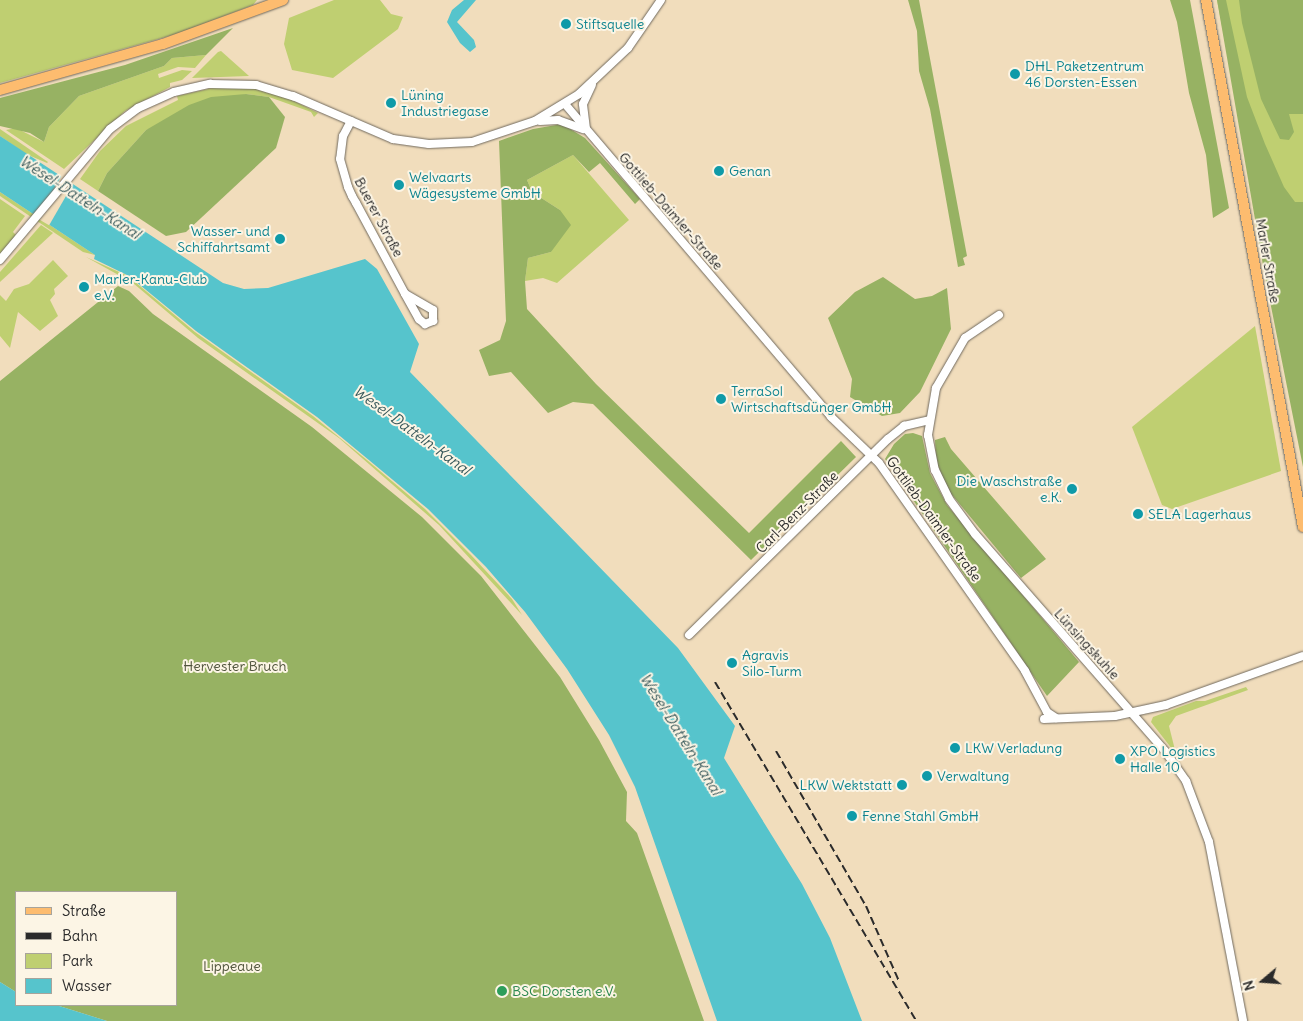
<!DOCTYPE html>
<html>
<head>
<meta charset="utf-8">
<style>
	body { margin:0 }
	#map { position:relative; width:1303px; height:1021px; overflow:hidden; background:#f1ddbc; font-family:Delius,sans-serif }
	div>[style] { position:absolute }
	[style*='--x'] { left:calc(var(--x)*1px); top:calc(var(--y)*1px); width:calc(var(--w)*1px); rotate:calc(var(--a)*1deg) }
	.green>* { inset:0; background:#bfcf71 }
	.forest>* { inset:0; background:#97b263 }
	.water>* { inset:0; background:#56c4cc }
	.pier>* { inset:0; background:#f1ddbc; transform-origin:0 0 }
	.roads { filter:drop-shadow(0 0 1px #70695e) drop-shadow(0 0 1px #70695e) }
	.minor>* { height:8px; margin:-4px; padding:0 4px; transform-origin:4px; border-radius:4px; background:#fff }
	.major>* { height:10px; margin:-5px; padding:0 5px; transform-origin:5px; border-radius:5px; background:#fdbc6f }
	.rail>* { height:2px; margin-top:-1px; transform-origin:0; background:repeating-linear-gradient(90deg,#2b2b2b 0 8px,transparent 0 12px) }
	.dots>* { width:14px; height:14px; translate:-50% -50%; box-sizing:border-box; border:2px solid #fcf5e5; border-radius:50% }
	span { translate:-50% -50%; white-space:nowrap; text-align:center; line-height:1.15; -webkit-text-stroke:4px #fcf5e5; paint-order:stroke }
	.culture-label { font-size:14px; color:#0d838f }
	.left { translate:0 -50%; text-align:left }
	.right { translate:-100% -50%; text-align:right }
	.street-label { font-size:14px; color:#2b2b2b }
	.park-label { font-size:14px; color:#50543c }
	.leisure-label { font-size:14px; color:#27864d }
	.water-label { font-size:15px; color:#38595b; font-style:italic }
	.legend { position:absolute; left:15px; top:891px; width:162px; height:115px; box-sizing:border-box; background:#fcf5e5; border:1px solid #a8a49b; margin:0; padding:6px 9px; list-style:none; font-size:15px; color:#2b2b2b }
	.legend li { display:flex; align-items:center; gap:10px; height:25px }
	.legend b { width:25px; border:1px solid #a8a49b }
	.north { position:absolute; left:1238px; top:956px; width:50px; height:50px; -webkit-text-stroke:4px #fcf5e5; paint-order:stroke; rotate:252deg; font-size:14px; font-weight:700; line-height:20px; text-align:center; color:#2b2b2b }
	.north::after { content:''; display:block; margin:auto; width:18px; height:22px; background:#2b2b2b; clip-path:polygon(50% 0,100% 100%,50% 72%,0 100%) }
</style>
</head>
<body>
<div id="map">
	<div class="green">
		<i style="clip-path:polygon(0 0,257px 0,253px 5px,180px 33px,0 83px)"></i>
		<i style="clip-path:polygon(334px 0,380px 0,391px 14px,403px 17px,398px 29px,333px 78px,292px 70px,284px 44px,289px 18px)"></i>
		<i style="clip-path:polygon(1217px 0,1303px 0,1303px 431px,1247px 157px)"></i>
		<i style="clip-path:polygon(221px 51px,249px 76px,192px 78px,218px 52px)"></i>
		<i style="clip-path:polygon(206px 55px,195px 68px,178px 67px,158px 74px,159px 78px,182px 70px,192px 71px,182px 80px,170px 83px,170px 87px,125px 111px,64px 169px,6px 130px,16px 128px,44px 142px,49px 127px,79px 96px,164px 66px,172px 58px)"></i>
		<i style="clip-path:polygon(217px 87px,257px 89px,284px 96px,318px 113px,314px 117px,311px 112px,269px 97px,246px 94px,146px 130px,107px 173px,98px 191px,80px 179px,100px 151px,126px 126px,178px 100px,177px 96px)"></i>
		<i style="clip-path:polygon(0 129px,48px 162px,47px 163px,26px 154px,0 136px)"></i>
		<i style="clip-path:polygon(573px 155px,629px 220px,557px 283px,543px 278px,525px 281px,528px 258px,551px 252px,560px 210px,532px 192px,527px 180px)"></i>
		<i style="clip-path:polygon(0 192px,95px 255px,83px 252px,0 196px)"></i>
		<i style="clip-path:polygon(0 199px,25px 216px,13px 232px,16px 235px,0 255px)"></i>
		<i style="clip-path:polygon(41px 225px,53px 233px,0 282px,0 272px)"></i>
		<i style="clip-path:polygon(86px 257px,128px 276px,195px 332px,313px 416px,367px 460px,425px 509px,471px 555px,512px 599px,522px 615px,439px 525px,339px 438px,198px 338px,133px 283px)"></i>
		<i style="clip-path:polygon(53px 260px,68px 276px,54px 289px,55px 294px,50px 300px,58px 316px,40px 331px,18px 312px,10px 348px,0 336px,0 295px,6px 301px,14px 289px,29px 284px)"></i>
		<i style="clip-path:polygon(1255px 326px,1281px 471px,1172px 509px,1162px 505px,1132px 427px)"></i>
		<i style="clip-path:polygon(1246px 687px,1248px 690px,1176px 716px,1169px 726px,1176px 754px,1151px 722px,1153px 717px,1196px 701px,1205px 701px)"></i>
	</div>
	<div class="forest">
		<i style="clip-path:polygon(908px 0,919px 0,967px 256px,963px 258px,965px 265px,958px 267px,930px 109px,919px 71px,917px 31px)"></i>
		<i style="clip-path:polygon(1170px 0,1190px 0,1229px 208px,1213px 218px,1206px 155px,1189px 93px,1177px 22px)"></i>
		<i style="clip-path:polygon(1217px 0,1226px 0,1247px 97px,1265px 144px,1284px 187px,1295px 202px,1303px 202px,1303px 467px,1264px 271px)"></i>
		<i style="clip-path:polygon(1239px 0,1303px 0,1303px 114px,1289px 114px,1294px 132px,1289px 140px,1280px 139px,1261px 99px,1242px 23px)"></i>
		<i style="clip-path:polygon(233px 28px,206px 55px,172px 58px,164px 66px,79px 96px,49px 127px,44px 142px,30px 133px,0 126px,0 98px,125px 65px)"></i>
		<i style="clip-path:polygon(246px 94px,269px 97px,285px 117px,276px 148px,186px 232px,166px 236px,98px 191px,107px 173px,146px 130px,189px 105px,211px 97px)"></i>
		<i style="clip-path:polygon(562px 124px,585px 138px,640px 199px,635px 204px,600px 163px,589px 172px,573px 155px,527px 180px,532px 192px,560px 210px,571px 225px,551px 252px,528px 258px,525px 281px,527px 309px,596px 384px,749px 533px,841px 441px,856px 457px,751px 560px,593px 404px,573px 402px,548px 413px,511px 372px,489px 376px,479px 350px,500px 340px,506px 321px,499px 141px,533px 129px)"></i>
		<i style="clip-path:polygon(883px 277px,915px 299px,932px 296px,947px 288px,951px 329px,920px 392px,900px 413px,882px 416px,850px 397px,852px 379px,828px 318px,855px 292px)"></i>
		<i style="clip-path:polygon(118px 286px,129px 291px,153px 314px,312px 427px,422px 517px,481px 576px,560px 677px,599px 740px,627px 792px,626px 821px,637px 833px,704px 1021px,107px 1021px,56px 1005px,176px 1005px,176px 892px,16px 892px,16px 992px,0 982px,0 381px)"></i>
		<i style="clip-path:polygon(913px 433px,922px 436px,930px 473px,947px 505px,1079px 662px,1047px 696px,885px 459px,894px 444px,905px 434px)"></i>
		<i style="clip-path:polygon(945px 437px,951px 449px,1046px 559px,1021px 578px,948px 490px,936px 461px,935px 440px)"></i>
	</div>
	<div class="water">
		<i style="clip-path:polygon(464px 0,476px 0,457px 22px,474px 40px,476px 47px,470px 52px,460px 43px,447px 22px,452px 10px)"></i>
		<i style="clip-path:polygon(0 136px,223px 283px,244px 289px,268px 288px,365px 259px,377px 269px,419px 344px,410px 372px,678px 648px,735px 726px,724px 758px,802px 884px,830px 938px,862px 1021px,717px 1021px,635px 787px,609px 735px,567px 669px,525px 612px,486px 567px,428px 509px,317px 417px,196px 331px,129px 276px,94px 259px,95px 255px,0 192px)"></i>
		<i style="clip-path:polygon(0 982px,16px 992px,16px 1005px,56px 1005px,107px 1021px,0 1021px)"></i>
	</div>
	<div class="pier">
		<i style="left:62px;top:175px;width:14px;height:50px;rotate:30deg"></i>
	</div>
	<div class="roads">
		<div class="minor">
			<i style="--x:565;--y:104;--w:411;--a:49.6"></i>
			<i style="--x:831;--y:417;--w:66;--a:43.8"></i>
			<i style="--x:879;--y:463;--w:254;--a:54.9"></i>
			<i style="--x:1025;--y:671;--w:47;--a:61.8"></i>
			<i style="--x:1047;--y:712;--w:11;--a:34"></i>
			<i style="--x:351;--y:121;--w:17;--a:118"></i>
			<i style="--x:343;--y:136;--w:23;--a:97"></i>
			<i style="--x:340;--y:159;--w:29;--a:74"></i>
			<i style="--x:348;--y:187;--w:10;--a:66"></i>
			<i style="--x:352;--y:196;--w:8;--a:60"></i>
			<i style="--x:356;--y:203;--w:103;--a:61.7"></i>
			<i style="--x:405;--y:294;--w:29;--a:61"></i>
			<i style="--x:419;--y:319;--w:8;--a:40"></i>
			<i style="--x:425;--y:324;--w:9;--a:-21"></i>
			<i style="--x:433;--y:321;--w:11;--a:-90"></i>
			<i style="--x:433;--y:310;--w:32;--a:-150"></i>
			<i style="--x:540;--y:121;--w:18;--a:-3"></i>
			<i style="--x:558;--y:120;--w:27;--a:20"></i>
			<i style="--x:586;--y:129;--w:25;--a:-97"></i>
			<i style="--x:583;--y:104;--w:21;--a:-65"></i>
			<i style="--x:0;--y:260;--w:171;--a:-50"></i>
			<i style="--x:110;--y:129;--w:35;--a:-37"></i>
			<i style="--x:138;--y:108;--w:39;--a:-24"></i>
			<i style="--x:174;--y:92;--w:37;--a:-13"></i>
			<i style="--x:210;--y:84;--w:46;--a:1.2"></i>
			<i style="--x:256;--y:85;--w:39;--a:17"></i>
			<i style="--x:293;--y:96;--w:109;--a:23.3"></i>
			<i style="--x:393;--y:139;--w:36;--a:8"></i>
			<i style="--x:429;--y:144;--w:43;--a:-2.7"></i>
			<i style="--x:472;--y:142;--w:66;--a:-18.4"></i>
			<i style="--x:535;--y:121;--w:52;--a:-31.5"></i>
			<i style="--x:579;--y:94;--w:67;--a:-43.2"></i>
			<i style="--x:628;--y:48;--w:58;--a:-55.5"></i>
			<i style="--x:999;--y:315;--w:41;--a:145.9"></i>
			<i style="--x:965;--y:338;--w:58;--a:120.1"></i>
			<i style="--x:936;--y:388;--w:48;--a:99.7"></i>
			<i style="--x:928;--y:435;--w:36;--a:79"></i>
			<i style="--x:935;--y:470;--w:32;--a:64"></i>
			<i style="--x:949;--y:499;--w:44;--a:53.4"></i>
			<i style="--x:975;--y:534;--w:288;--a:48.8"></i>
			<i style="--x:1165;--y:751;--w:37;--a:55"></i>
			<i style="--x:1186;--y:781;--w:65;--a:69.3"></i>
			<i style="--x:1209;--y:842;--w:182;--a:79.2"></i>
			<i style="--x:689;--y:635;--w:279;--a:-44.6"></i>
			<i style="--x:888;--y:439;--w:21;--a:-39"></i>
			<i style="--x:904;--y:426;--w:26;--a:-13"></i>
			<i style="--x:1044;--y:719;--w:71;--a:-2.4"></i>
			<i style="--x:1115;--y:716;--w:52;--a:-12.2"></i>
			<i style="--x:1166;--y:705;--w:145;--a:-19.7"></i>
		</div>
		<div class="major">
			<i style="--x:1206;--y:0;--w:536;--a:79.57"></i>
			<i style="--x:0;--y:90;--w:169;--a:-15.8"></i>
			<i style="--x:163;--y:44;--w:128;--a:-20.1"></i>
		</div>
	</div>
	<div class="rail">
		<i style="--x:715;--y:682;--w:394;--a:59.3"></i>
		<i style="--x:776;--y:751;--w:179;--a:59.9"></i>
		<i style="--x:866;--y:906;--w:82;--a:66.3"></i>
	</div>
	<div class="dots">
		<i style="left:566px;top:24px;background:#0f9aa8"></i>
		<i style="left:1015px;top:74px;background:#0f9aa8"></i>
		<i style="left:391px;top:103px;background:#0f9aa8"></i>
		<i style="left:719px;top:171px;background:#0f9aa8"></i>
		<i style="left:399px;top:185px;background:#0f9aa8"></i>
		<i style="left:280px;top:239px;background:#0f9aa8"></i>
		<i style="left:84px;top:287px;background:#0f9aa8"></i>
		<i style="left:721px;top:399px;background:#0f9aa8"></i>
		<i style="left:1072px;top:489px;background:#0f9aa8"></i>
		<i style="left:1138px;top:514px;background:#0f9aa8"></i>
		<i style="left:732px;top:663px;background:#0f9aa8"></i>
		<i style="left:955px;top:748px;background:#0f9aa8"></i>
		<i style="left:1120px;top:759px;background:#0f9aa8"></i>
		<i style="left:927px;top:776px;background:#0f9aa8"></i>
		<i style="left:902px;top:785px;background:#0f9aa8"></i>
		<i style="left:852px;top:816px;background:#0f9aa8"></i>
		<i style="left:502px;top:991px;background:#2e9e5b"></i>
	</div>
	<div class="culture-label">
		<span class="left" style="left:576px;top:24px">Stiftsquelle</span>
		<span class="left" style="left:1025px;top:74px">DHL Paketzentrum<br>46 Dorsten-Essen</span>
		<span class="left" style="left:401px;top:103px">Lüning<br>Industriegase</span>
		<span class="left" style="left:729px;top:171px">Genan</span>
		<span class="left" style="left:409px;top:185px">Welvaarts<br>Wägesysteme GmbH</span>
		<span class="right" style="left:270px;top:239px">Wasser- und<br>Schiffahrtsamt</span>
		<span class="left" style="left:94px;top:287px">Marler-Kanu-Club<br>e.V.</span>
		<span class="left" style="left:731px;top:399px">TerraSol<br>Wirtschaftsdünger GmbH</span>
		<span class="right" style="left:1062px;top:489px">Die Waschstraße<br>e.K.</span>
		<span class="left" style="left:1148px;top:514px">SELA Lagerhaus</span>
		<span class="left" style="left:742px;top:663px">Agravis<br>Silo-Turm</span>
		<span class="left" style="left:965px;top:748px">LKW Verladung</span>
		<span class="left" style="left:1130px;top:759px">XPO Logistics<br>Halle 10</span>
		<span class="left" style="left:937px;top:776px">Verwaltung</span>
		<span class="right" style="left:892px;top:785px">LKW Wektstatt</span>
		<span class="left" style="left:862px;top:816px">Fenne Stahl GmbH</span>
	</div>
	<div class="street-label">
		<span style="left:671px;top:211px;rotate:49deg">Gottlieb-Daimler-Straße</span>
		<span style="left:379px;top:217px;rotate:62deg">Buerer Straße</span>
		<span style="left:1268px;top:261px;rotate:80deg">Marler Straße</span>
		<span style="left:797px;top:512px;rotate:-45deg">Carl-Benz-Straße</span>
		<span style="left:934px;top:519px;rotate:54deg">Gottlieb-Daimler-Straße</span>
		<span style="left:1087px;top:644px;rotate:48deg">Lünsingskuhle</span>
	</div>
	<div class="park-label">
		<span style="left:235px;top:666px">Hervester Bruch</span>
		<span style="left:232px;top:966px">Lippeaue</span>
	</div>
	<div class="leisure-label">
		<span class="left" style="left:512px;top:991px">BSC Dorsten e.V.</span>
	</div>
	<div class="water-label">
		<span style="left:80px;top:197px;rotate:33deg">Wesel-Datteln-Kanal</span>
		<span style="left:412px;top:430px;rotate:36deg">Wesel-Datteln-Kanal</span>
		<span style="left:681px;top:734px;rotate:58deg">Wesel-Datteln-Kanal</span>
	</div>
	<ul class="legend">
	<li><b style="height:6px;background:#fdbc6f"></b>Straße</li>
	<li><b style="height:6px;background:#2b2b2b"></b>Bahn</li>
	<li><b style="height:14px;background:#bfcf71"></b>Park</li>
	<li><b style="height:14px;background:#56c4cc"></b>Wasser</li>
	</ul>
	<div class="north">N</div>
</div>
</body>
</html>
